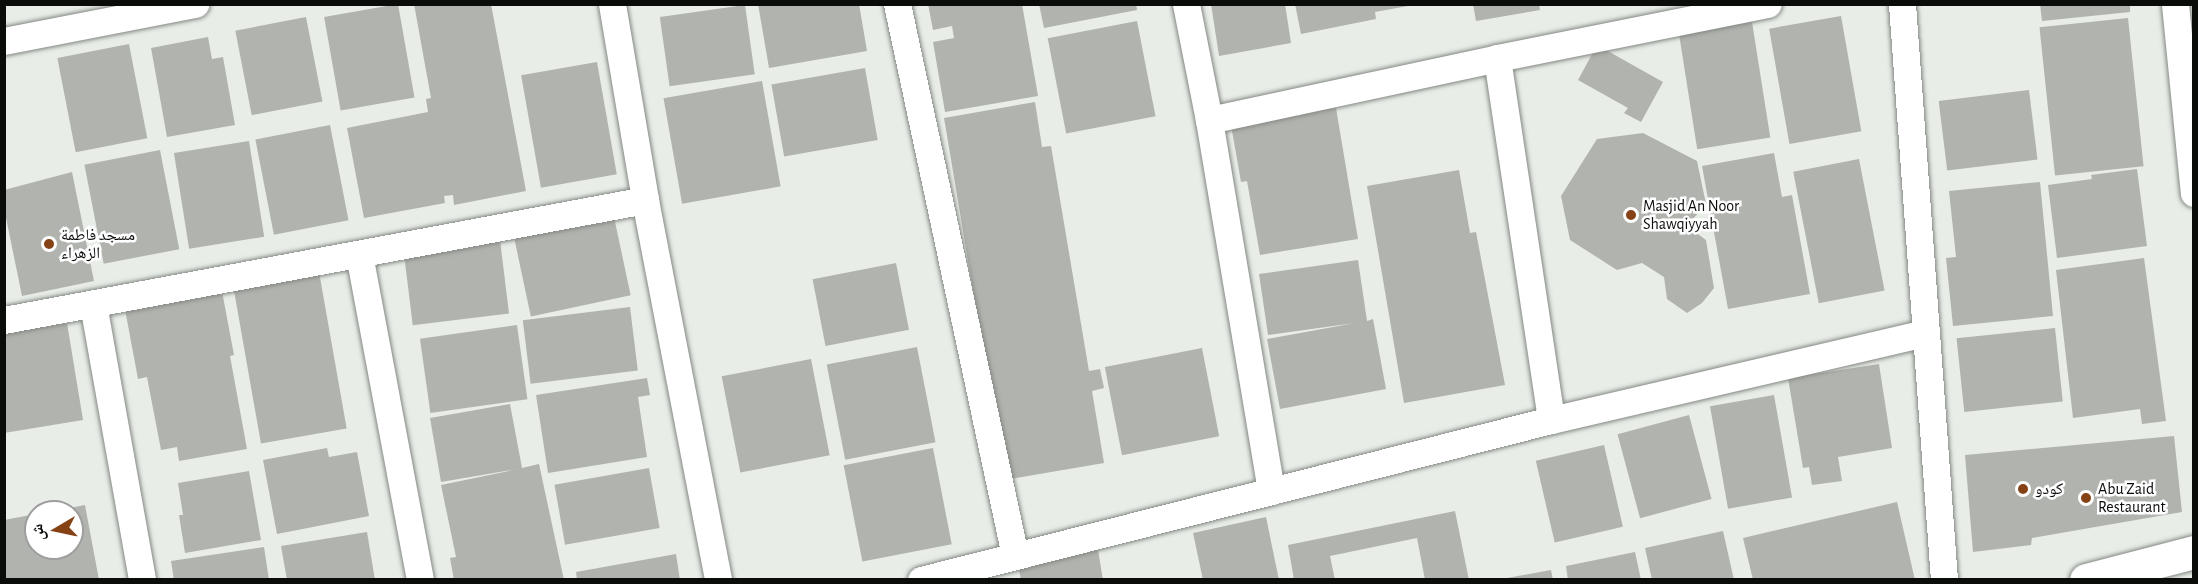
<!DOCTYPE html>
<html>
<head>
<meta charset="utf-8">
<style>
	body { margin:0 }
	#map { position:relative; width:2198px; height:584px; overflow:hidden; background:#e8ede8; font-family:"Alegreya Sans","Noto Naskh Arabic",sans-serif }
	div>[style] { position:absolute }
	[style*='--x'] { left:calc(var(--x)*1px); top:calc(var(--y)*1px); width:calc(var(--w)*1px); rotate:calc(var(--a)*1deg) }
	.building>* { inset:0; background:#b1b3ae; transform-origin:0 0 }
	.roads { filter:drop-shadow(0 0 2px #848883) drop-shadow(0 0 2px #848883) }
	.minor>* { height:27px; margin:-13.5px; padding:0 13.5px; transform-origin:13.5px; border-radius:13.5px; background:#fff }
	.major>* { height:33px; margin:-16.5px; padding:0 16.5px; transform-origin:16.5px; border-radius:16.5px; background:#fff }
	.dots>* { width:16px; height:16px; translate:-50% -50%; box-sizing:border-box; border:3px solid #fff; border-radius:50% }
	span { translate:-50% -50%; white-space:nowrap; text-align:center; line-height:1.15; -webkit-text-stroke:5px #fff; paint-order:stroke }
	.poi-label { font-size:16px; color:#0a0c0a }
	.left { translate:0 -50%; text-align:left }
	.frame { position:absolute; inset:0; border:6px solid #0a0c0a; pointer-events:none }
	.north { position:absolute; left:24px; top:500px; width:60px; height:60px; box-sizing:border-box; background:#fff; border:2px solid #9d9e9d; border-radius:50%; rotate:261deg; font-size:16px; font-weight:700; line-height:24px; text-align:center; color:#0a0c0a }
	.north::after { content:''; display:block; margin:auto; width:21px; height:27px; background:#854215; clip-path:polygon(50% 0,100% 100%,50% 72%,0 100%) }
</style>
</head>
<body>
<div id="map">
	<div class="building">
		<i style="left:398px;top:4px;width:95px;height:75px;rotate:80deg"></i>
		<i style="clip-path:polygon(414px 4px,491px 4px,526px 191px,454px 205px,453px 195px,444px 196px,445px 203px,364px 218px,347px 128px,428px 112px,426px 99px,431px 98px)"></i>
		<i style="clip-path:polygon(758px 4px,859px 4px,867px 51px,769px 68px)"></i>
		<i style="clip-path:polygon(928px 4px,1022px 4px,1038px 96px,945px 112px,933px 42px,954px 38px,952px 26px,933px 30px)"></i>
		<i style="clip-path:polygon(1039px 4px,1136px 4px,1137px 10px,1044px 28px)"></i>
		<i style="clip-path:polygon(1211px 4px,1285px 4px,1291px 43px,1219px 56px)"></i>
		<i style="clip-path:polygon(1295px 4px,1408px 4px,1408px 6px,1375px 12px,1376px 19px,1301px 34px)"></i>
		<i style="clip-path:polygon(1473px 4px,1539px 4px,1540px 10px,1476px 21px)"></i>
		<i style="clip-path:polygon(2040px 4px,2130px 4px,2130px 12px,2042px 21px)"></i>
		<i style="left:745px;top:5px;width:70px;height:86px;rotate:82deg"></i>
		<i style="left:1841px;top:16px;width:117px;height:73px;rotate:80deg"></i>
		<i style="left:306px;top:17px;width:86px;height:72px;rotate:79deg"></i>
		<i style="left:2128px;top:18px;width:149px;height:89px;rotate:84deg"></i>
		<i style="left:1137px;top:21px;width:97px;height:91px;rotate:79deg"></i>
		<i style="left:1752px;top:22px;width:117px;height:74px;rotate:81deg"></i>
		<i style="clip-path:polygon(208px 37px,212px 59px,223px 57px,235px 125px,167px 137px,151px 48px)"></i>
		<i style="left:129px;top:44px;width:96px;height:73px;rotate:79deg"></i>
		<i style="clip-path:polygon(1597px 45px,1663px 82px,1641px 122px,1624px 113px,1628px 108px,1578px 80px)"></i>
		<i style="left:597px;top:62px;width:114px;height:77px;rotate:80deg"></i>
		<i style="left:865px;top:68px;width:73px;height:95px;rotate:80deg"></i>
		<i style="left:762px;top:81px;width:107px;height:100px;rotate:80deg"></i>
		<i style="left:2029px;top:90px;width:70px;height:91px;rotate:83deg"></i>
		<i style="clip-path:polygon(1035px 102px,1042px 147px,1051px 146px,1089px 371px,1100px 369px,1104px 388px,1092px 391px,1104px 463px,1005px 480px,944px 118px)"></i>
		<i style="clip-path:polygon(1336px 108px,1358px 239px,1260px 255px,1247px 181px,1241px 182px,1231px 125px)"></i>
		<i style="left:330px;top:125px;width:97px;height:76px;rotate:79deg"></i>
		<i style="clip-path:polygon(1643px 133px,1697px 161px,1706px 204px,1687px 226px,1706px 240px,1714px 288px,1702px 303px,1687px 313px,1667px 299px,1664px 277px,1642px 263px,1617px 270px,1570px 240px,1561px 196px,1597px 139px)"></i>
		<i style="left:249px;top:141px;width:97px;height:76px;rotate:81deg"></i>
		<i style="left:160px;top:150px;width:101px;height:77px;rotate:79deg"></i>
		<i style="clip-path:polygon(1774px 153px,1782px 197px,1792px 195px,1810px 294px,1728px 309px,1702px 166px)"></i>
		<i style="left:1859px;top:159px;width:134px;height:67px;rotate:79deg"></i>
		<i style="clip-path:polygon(2137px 169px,2147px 246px,2057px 258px,2048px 185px,2092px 179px,2091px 175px)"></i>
		<i style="clip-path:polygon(1459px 170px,1470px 233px,1476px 232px,1505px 385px,1404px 403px,1367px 186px)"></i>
		<i style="clip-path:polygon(72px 172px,94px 281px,22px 296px,4px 208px,4px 190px)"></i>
		<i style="clip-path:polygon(2040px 182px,2053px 316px,1953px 326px,1946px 258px,1956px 257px,1949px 191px)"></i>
		<i style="left:614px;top:217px;width:80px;height:102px;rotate:78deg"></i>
		<i style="left:500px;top:240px;width:74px;height:97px;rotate:83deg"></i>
		<i style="clip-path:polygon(2144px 258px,2166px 421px,2142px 424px,2140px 409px,2073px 418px,2056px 270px)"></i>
		<i style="clip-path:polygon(1358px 260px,1367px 321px,1373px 319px,1386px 389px,1280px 409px,1267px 339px,1355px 323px,1268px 335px,1259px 274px)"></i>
		<i style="left:896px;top:263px;width:68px;height:85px;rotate:79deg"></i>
		<i style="left:318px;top:266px;width:165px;height:87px;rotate:80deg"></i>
		<i style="clip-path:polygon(221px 286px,234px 355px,230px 356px,247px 449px,179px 461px,177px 447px,161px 450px,147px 377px,138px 379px,124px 304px)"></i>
		<i style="left:630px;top:307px;width:64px;height:108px;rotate:83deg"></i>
		<i style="clip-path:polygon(67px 323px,83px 420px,4px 433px,4px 333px)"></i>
		<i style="left:517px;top:325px;width:75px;height:98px;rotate:82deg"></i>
		<i style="left:2055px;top:328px;width:74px;height:99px;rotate:84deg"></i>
		<i style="left:917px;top:347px;width:97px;height:92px;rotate:79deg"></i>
		<i style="left:1202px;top:348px;width:90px;height:99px;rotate:79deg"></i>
		<i style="left:811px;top:359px;width:98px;height:91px;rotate:79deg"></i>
		<i style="clip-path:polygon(1879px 364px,1892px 448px,1838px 457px,1842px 481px,1812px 485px,1809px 467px,1803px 468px,1788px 378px)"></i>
		<i style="clip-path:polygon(647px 378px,650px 395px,638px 397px,647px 457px,548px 473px,536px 395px)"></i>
		<i style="left:1774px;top:395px;width:104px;height:65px;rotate:80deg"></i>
		<i style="clip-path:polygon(510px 404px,522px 468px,539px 464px,564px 580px,454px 580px,450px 558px,456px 557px,441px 485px,518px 469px,441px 482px,430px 418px)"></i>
		<i style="left:1689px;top:415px;width:87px;height:74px;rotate:75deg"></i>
		<i style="clip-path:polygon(2174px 436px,2182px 512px,2032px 538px,2031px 545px,1973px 552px,1965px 455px)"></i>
		<i style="left:1604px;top:445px;width:84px;height:70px;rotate:77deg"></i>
		<i style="clip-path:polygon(327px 448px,329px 457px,357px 452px,369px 516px,277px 534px,263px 460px)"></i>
		<i style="left:933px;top:448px;width:98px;height:91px;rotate:79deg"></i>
		<i style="left:649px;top:468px;width:61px;height:96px;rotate:80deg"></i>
		<i style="clip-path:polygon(249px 471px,261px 540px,185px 553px,179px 515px,183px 515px,178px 483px)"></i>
		<i style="clip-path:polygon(1897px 502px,1915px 580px,1753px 580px,1743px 538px)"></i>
		<i style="clip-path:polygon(85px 505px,99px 580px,4px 580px,4px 520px,36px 514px,36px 548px,72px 548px,72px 512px,54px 511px)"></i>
		<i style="clip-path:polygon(1455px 511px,1469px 580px,1425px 580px,1417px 538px,1330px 556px,1335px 580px,1294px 580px,1288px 545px)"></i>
		<i style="clip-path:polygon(1266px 517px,1279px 580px,1203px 580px,1193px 533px)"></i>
		<i style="clip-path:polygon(1723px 531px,1734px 580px,1652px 580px,1645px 548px)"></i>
		<i style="clip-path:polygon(367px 532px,375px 580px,287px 580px,281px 546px)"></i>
		<i style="clip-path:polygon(264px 547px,269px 580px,174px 580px,171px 561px)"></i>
		<i style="clip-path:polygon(1098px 550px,1103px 580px,1021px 580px,1018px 565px)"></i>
		<i style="clip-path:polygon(1635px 552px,1641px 580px,1568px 580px,1566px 566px)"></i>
		<i style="clip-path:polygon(676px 554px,680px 580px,577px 580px,576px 572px)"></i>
		<i style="clip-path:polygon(1551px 570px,1553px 580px,1507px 580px,1507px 578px)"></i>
	</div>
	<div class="roads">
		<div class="minor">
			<i style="--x:612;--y:4;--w:199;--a:80.4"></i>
			<i style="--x:645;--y:200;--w:387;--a:79.1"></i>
			<i style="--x:897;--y:4;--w:564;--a:77.93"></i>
			<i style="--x:1186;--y:4;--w:118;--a:78.8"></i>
			<i style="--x:1209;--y:120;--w:376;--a:80.5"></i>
			<i style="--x:1902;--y:4;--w:578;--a:85.83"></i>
			<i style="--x:2175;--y:4;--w:190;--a:84.3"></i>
			<i style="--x:4;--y:41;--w:195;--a:-11"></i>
			<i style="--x:1497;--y:58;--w:366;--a:81.5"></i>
			<i style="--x:1209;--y:120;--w:295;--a:-12.1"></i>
			<i style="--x:1497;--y:58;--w:276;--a:-11.3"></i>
			<i style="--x:359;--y:254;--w:332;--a:79.4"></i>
			<i style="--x:93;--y:304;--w:280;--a:79.9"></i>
			<i style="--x:4;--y:320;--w:652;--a:-10.6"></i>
			<i style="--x:921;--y:580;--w:650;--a:-14.25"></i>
			<i style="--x:1551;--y:420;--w:383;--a:-13.1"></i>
		</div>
		<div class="major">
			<i style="--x:2086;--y:580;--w:112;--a:-14.5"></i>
		</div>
	</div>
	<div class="dots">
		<i style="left:1631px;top:215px;background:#854215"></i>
		<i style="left:49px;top:244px;background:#854215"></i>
		<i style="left:2023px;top:489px;background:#854215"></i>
		<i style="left:2086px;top:498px;background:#854215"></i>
	</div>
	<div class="poi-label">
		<span class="left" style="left:1643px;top:215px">Masjid An Noor<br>Shawqiyyah</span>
		<span class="left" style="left:61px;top:244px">مسجد فاطمة<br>الزهراء</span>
		<span class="left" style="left:2035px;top:489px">كودو</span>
		<span class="left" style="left:2098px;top:498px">Abu Zaid<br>Restaurant</span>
	</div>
	<div class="frame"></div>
	<div class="north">ش</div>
</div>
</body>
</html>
